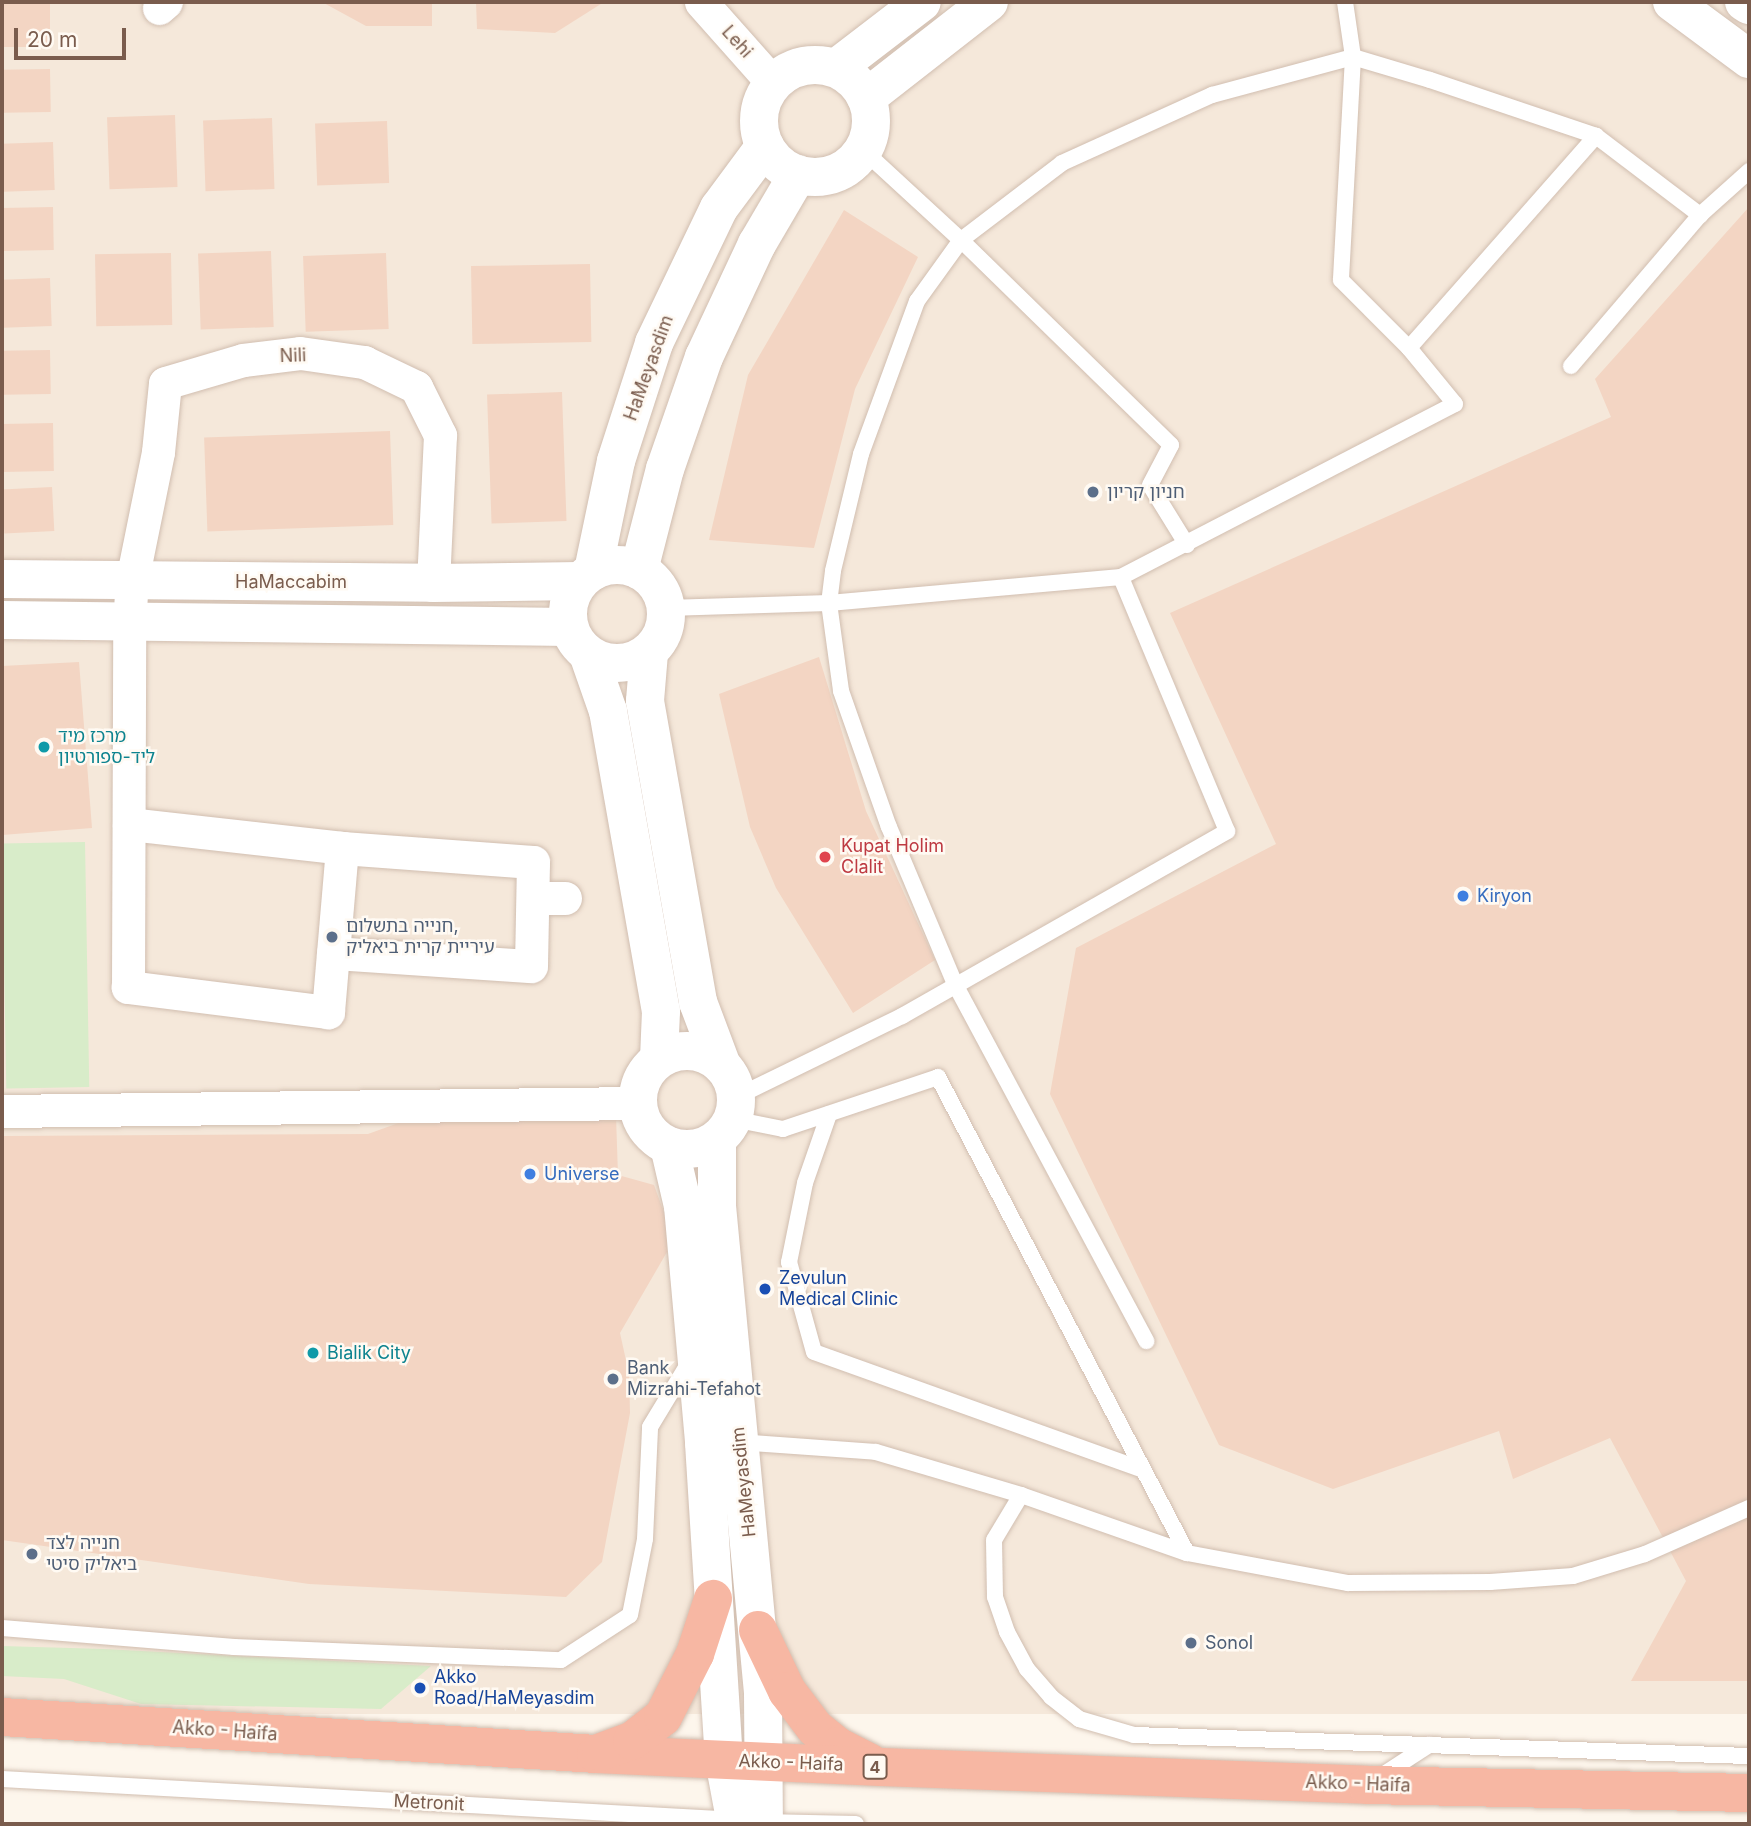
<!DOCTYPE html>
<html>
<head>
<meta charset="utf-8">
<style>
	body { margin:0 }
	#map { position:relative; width:1751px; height:1826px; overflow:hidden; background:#fdf6ec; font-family:Inter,"Noto Sans Hebrew",sans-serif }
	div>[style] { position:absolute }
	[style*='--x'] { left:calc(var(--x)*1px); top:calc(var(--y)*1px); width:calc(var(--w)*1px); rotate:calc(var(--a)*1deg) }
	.residential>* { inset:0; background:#f5e8da; transform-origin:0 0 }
	.green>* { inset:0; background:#d8ecc9; transform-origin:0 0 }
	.building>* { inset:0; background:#f3d5c3; transform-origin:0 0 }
	.roads { filter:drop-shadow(0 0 2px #d1beb0) drop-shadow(0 0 2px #d1beb0) }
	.lane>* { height:16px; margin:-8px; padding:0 8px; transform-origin:8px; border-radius:8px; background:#fff }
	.street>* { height:33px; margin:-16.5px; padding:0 16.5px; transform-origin:16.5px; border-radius:16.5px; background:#fff }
	.secondary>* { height:38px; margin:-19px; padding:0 19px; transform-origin:19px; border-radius:19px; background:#fff }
	.secondary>.ring { margin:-19px; padding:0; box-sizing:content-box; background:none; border:38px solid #fff; border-radius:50% }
	.highway>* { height:38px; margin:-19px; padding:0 19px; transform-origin:19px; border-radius:19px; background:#f7b7a3 }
	.dots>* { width:19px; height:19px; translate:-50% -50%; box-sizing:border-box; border:4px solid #fffaf3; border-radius:50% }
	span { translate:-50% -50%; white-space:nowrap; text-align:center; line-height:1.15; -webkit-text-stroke:5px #fffaf3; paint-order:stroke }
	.shield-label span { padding:2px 5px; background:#fffaf3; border:2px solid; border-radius:5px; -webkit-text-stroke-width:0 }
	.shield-label { font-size:16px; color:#7a5c4d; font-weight:700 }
	.street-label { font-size:18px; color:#7a5c4d }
	.service-label { font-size:18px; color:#4e5e75 }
	.left { translate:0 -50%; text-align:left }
	.culture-label { font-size:18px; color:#0d838f }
	.health-label { font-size:18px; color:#be3a42 }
	.shop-label { font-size:18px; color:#366cbe }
	.transit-label { font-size:18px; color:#164399 }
	.frame { position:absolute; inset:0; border:4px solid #7a5c4d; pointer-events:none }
	.scale { position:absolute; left:14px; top:28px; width:112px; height:32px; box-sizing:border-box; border:4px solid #7a5c4d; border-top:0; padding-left:9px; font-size:21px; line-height:24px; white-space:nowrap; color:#7a5c4d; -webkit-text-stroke:5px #fffaf3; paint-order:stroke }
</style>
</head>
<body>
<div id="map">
	<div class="residential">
		<i style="left:2px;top:2px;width:1747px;height:1712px"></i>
	</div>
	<div class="green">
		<i style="left:85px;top:842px;width:245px;height:83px;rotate:89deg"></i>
		<i style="clip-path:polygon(2px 1646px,104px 1649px,431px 1666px,381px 1709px,141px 1704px,64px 1679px,2px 1676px)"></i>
	</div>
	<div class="building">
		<i style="left:2px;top:2px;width:48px;height:45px"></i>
		<i style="clip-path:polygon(322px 2px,432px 2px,432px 26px,366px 26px)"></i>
		<i style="clip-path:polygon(476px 2px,604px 2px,555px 33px,477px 29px)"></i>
		<i style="left:50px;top:69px;width:43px;height:48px;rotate:89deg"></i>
		<i style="left:175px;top:115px;width:72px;height:68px;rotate:88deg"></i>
		<i style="left:272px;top:118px;width:71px;height:69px;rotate:88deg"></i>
		<i style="left:387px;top:121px;width:62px;height:72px;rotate:88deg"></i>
		<i style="left:53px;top:142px;width:48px;height:51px;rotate:88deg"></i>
		<i style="left:53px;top:207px;width:43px;height:51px;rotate:89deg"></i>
		<i style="clip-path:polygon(1749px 207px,1749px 1681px,1631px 1681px,1686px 1581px,1610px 1438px,1513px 1479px,1499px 1431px,1333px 1489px,1219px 1445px,1050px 1094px,1076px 948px,1276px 844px,1170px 613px,1611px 417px,1595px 379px)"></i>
		<i style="clip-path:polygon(844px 210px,918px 257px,855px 389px,814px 548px,709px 540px,748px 375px)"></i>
		<i style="left:271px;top:251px;width:76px;height:73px;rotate:88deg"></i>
		<i style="left:171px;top:253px;width:72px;height:76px;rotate:89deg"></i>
		<i style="left:386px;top:253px;width:76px;height:83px;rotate:88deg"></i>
		<i style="left:590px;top:264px;width:78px;height:119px;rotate:89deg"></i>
		<i style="left:50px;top:278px;width:48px;height:48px;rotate:88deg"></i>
		<i style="left:50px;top:350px;width:44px;height:48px;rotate:89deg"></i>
		<i style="left:562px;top:392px;width:129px;height:75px;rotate:88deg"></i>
		<i style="left:53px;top:423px;width:48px;height:51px;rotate:89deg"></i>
		<i style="left:390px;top:431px;width:94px;height:186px;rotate:88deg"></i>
		<i style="left:52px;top:487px;width:44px;height:50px;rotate:87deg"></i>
		<i style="clip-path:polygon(819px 657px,866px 811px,935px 960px,853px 1013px,776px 888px,750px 827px,719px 694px)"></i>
		<i style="clip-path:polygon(79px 662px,92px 828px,2px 835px,2px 666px)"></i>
		<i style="clip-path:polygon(440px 1108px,616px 1116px,618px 1175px,654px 1185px,667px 1221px,667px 1252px,620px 1333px,629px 1374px,630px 1413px,602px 1562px,566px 1597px,309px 1584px,2px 1540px,2px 1136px,368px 1134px)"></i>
	</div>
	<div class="roads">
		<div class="lane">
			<i style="--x:1345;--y:2;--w:56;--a:81.7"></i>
			<i style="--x:1353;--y:57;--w:223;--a:93.1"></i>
			<i style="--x:1341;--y:280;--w:96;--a:45"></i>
			<i style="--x:863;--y:150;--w:133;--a:42.6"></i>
			<i style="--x:961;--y:240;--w:75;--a:125.8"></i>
			<i style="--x:917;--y:301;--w:163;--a:110.1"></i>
			<i style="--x:861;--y:454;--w:120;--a:103.5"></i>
			<i style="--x:833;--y:571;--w:32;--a:97"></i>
			<i style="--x:829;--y:603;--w:89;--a:82.2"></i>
			<i style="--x:841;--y:691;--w:144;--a:70.6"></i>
			<i style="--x:889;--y:827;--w:173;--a:67.2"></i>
			<i style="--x:956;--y:986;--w:403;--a:61.8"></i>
			<i style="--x:1571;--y:366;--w:199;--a:-49.5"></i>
			<i style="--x:1700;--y:215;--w:66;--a:-41.9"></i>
			<i style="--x:1187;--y:545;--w:70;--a:-121.7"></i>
			<i style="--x:1150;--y:485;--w:45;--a:-62.3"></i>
			<i style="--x:1171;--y:445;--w:293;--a:-135.7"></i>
			<i style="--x:961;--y:240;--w:127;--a:-37.3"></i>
			<i style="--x:1062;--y:163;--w:165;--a:-24.4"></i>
			<i style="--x:1212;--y:95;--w:146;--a:-15.1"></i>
			<i style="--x:1353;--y:57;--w:80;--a:16.6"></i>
			<i style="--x:1430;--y:80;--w:175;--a:18.6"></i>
			<i style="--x:1596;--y:136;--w:131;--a:37.2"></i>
			<i style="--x:667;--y:608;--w:162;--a:-1.8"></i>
			<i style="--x:829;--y:603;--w:293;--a:-5.1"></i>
			<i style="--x:736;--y:1097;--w:185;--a:-26"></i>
			<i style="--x:902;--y:1016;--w:374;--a:-29.6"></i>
			<i style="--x:1227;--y:831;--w:275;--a:-112.7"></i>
			<i style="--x:1121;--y:577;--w:376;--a:-27.4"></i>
			<i style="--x:1455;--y:404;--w:72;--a:-129.4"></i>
			<i style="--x:1409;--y:348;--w:283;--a:-48.6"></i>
			<i style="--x:829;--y:1114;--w:73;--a:109.2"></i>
			<i style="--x:805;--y:1183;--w:81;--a:101.4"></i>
			<i style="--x:789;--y:1262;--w:93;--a:74.5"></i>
			<i style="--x:814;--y:1352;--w:350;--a:19.7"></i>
			<i style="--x:733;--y:1119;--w:51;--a:11.3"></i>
			<i style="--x:783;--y:1129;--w:163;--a:-18.5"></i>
			<i style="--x:938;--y:1077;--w:537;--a:62.39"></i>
			<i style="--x:738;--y:1442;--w:138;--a:4.1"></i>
			<i style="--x:876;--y:1452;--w:151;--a:16.5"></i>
			<i style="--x:1021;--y:1495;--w:176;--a:19.3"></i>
			<i style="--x:1187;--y:1553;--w:164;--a:10.6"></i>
			<i style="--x:1348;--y:1583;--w:142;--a:-0.4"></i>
			<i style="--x:1490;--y:1582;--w:83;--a:-4.1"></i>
			<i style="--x:1573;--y:1576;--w:75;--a:-17"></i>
			<i style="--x:1645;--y:1554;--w:114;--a:-23.9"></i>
			<i style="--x:1021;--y:1495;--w:52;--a:121"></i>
			<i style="--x:994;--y:1540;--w:57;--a:89"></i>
			<i style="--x:995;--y:1597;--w:37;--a:71"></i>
			<i style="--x:1007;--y:1632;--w:42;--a:61.6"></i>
			<i style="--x:1027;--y:1669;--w:37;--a:49"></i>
			<i style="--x:1051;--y:1697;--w:36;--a:38"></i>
			<i style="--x:1079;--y:1719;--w:57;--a:16.2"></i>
			<i style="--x:1134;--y:1735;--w:615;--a:1.96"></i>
			<i style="--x:2;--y:1628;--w:233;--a:4.7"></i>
			<i style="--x:234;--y:1647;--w:327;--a:2.3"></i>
			<i style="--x:561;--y:1660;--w:82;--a:-33.1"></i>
			<i style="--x:630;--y:1615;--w:77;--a:-78.8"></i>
			<i style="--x:645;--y:1539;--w:112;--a:-87.4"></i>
			<i style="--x:650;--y:1427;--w:77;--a:-58.8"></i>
			<i style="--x:1378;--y:1778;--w:61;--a:-32.9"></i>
			<i style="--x:2;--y:1779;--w:736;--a:3.19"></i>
			<i style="--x:762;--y:1822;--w:94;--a:1.2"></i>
		</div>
		<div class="street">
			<i style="--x:701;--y:2;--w:108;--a:48.4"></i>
			<i style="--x:159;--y:8;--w:9;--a:-41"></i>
			<i style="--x:129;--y:824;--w:214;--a:6.4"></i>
			<i style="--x:342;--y:848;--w:165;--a:94.9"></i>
			<i style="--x:328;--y:1012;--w:202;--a:-172.9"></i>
			<i style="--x:128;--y:987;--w:364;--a:-89.8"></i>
			<i style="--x:129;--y:623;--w:43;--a:-86"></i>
			<i style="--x:132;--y:580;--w:131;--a:-78.5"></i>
			<i style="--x:158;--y:452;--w:69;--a:-84.2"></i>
			<i style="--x:165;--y:383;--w:81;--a:-16.4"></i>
			<i style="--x:243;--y:360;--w:57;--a:-7"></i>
			<i style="--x:300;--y:353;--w:65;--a:8"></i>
			<i style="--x:364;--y:362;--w:58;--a:25.7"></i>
			<i style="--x:416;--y:387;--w:54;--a:63.4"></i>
			<i style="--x:440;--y:435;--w:148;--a:92.7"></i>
			<i style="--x:533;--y:898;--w:32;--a:0"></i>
			<i style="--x:333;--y:953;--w:198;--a:3.8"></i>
			<i style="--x:531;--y:966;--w:104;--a:-88.9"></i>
			<i style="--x:533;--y:862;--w:192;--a:-175.8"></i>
			<i style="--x:2;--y:1111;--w:635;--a:-0.72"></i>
		</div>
		<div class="secondary">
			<i style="--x:1672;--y:2;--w:96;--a:36.5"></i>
			<i style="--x:1744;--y:2;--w:6;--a:31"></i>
			<i class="ring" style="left:759px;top:65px;width:74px;height:74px"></i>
			<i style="--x:836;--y:68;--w:108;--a:-37.5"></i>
			<i style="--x:866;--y:98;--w:156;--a:-38"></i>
			<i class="ring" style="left:568px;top:565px;width:60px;height:60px"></i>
			<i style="--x:639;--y:570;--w:104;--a:-75.6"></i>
			<i style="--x:665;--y:469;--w:119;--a:-70.8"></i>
			<i style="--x:704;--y:357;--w:125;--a:-64.9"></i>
			<i style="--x:757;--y:244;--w:81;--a:-59.6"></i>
			<i style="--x:593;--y:571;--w:112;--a:-78.2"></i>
			<i style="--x:616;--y:461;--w:124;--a:-72.1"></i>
			<i style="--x:654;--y:343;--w:150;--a:-64.3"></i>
			<i style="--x:719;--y:208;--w:77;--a:-53.4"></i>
			<i style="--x:2;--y:579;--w:431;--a:0.5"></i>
			<i style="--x:433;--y:583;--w:147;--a:-0.8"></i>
			<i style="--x:2;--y:620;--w:567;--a:0.71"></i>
			<i style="--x:649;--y:653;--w:48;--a:94.8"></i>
			<i style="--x:645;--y:701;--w:306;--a:80"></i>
			<i style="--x:698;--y:1002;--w:68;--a:69.4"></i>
			<i style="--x:588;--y:654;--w:60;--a:70.7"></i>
			<i style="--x:608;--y:711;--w:305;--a:80"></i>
			<i style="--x:661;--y:1011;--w:47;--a:92.4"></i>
			<i class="ring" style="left:638px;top:1051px;width:60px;height:60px"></i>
			<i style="--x:717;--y:1140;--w:66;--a:90"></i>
			<i style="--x:717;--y:1206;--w:489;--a:84.6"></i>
			<i style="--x:763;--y:1693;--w:131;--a:89.6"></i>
			<i style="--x:669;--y:1146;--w:62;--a:76.9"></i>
			<i style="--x:683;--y:1206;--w:238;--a:84.9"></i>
			<i style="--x:704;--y:1443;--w:318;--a:86.4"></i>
			<i style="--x:724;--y:1760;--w:65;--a:79.4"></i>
		</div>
		<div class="highway">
			<i style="--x:758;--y:1630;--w:68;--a:64.6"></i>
			<i style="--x:787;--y:1691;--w:46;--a:52.9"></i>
			<i style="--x:815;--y:1728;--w:28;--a:39"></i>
			<i style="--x:837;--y:1746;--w:37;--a:27"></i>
			<i style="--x:2;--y:1717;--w:595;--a:3.56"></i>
			<i style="--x:596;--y:1754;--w:285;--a:2.6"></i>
			<i style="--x:881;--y:1767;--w:486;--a:2.1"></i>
			<i style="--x:1367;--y:1785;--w:382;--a:1.2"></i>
			<i style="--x:601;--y:1752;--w:33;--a:-20"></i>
			<i style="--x:632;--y:1741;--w:39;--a:-38"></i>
			<i style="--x:663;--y:1717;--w:71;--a:-63.1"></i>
			<i style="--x:695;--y:1654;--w:58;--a:-71.9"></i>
		</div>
	</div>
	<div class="dots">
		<i style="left:1093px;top:492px;background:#5c6f8a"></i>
		<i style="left:44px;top:747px;background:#0f9aa8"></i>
		<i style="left:825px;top:857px;background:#e0444e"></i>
		<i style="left:1463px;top:896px;background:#3f7fe0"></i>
		<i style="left:332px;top:937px;background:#5c6f8a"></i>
		<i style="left:530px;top:1174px;background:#3f7fe0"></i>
		<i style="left:765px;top:1289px;background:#1a4fb4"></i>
		<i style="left:313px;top:1353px;background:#0f9aa8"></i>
		<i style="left:613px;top:1379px;background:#5c6f8a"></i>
		<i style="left:32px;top:1554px;background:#5c6f8a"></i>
		<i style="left:1191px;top:1643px;background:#5c6f8a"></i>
		<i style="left:420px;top:1688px;background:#1a4fb4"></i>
	</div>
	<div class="shield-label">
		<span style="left:875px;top:1767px">4</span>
	</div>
	<div class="street-label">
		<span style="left:737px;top:42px;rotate:48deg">Lehi</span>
		<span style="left:293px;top:356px;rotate:-2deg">Nili</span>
		<span style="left:649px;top:368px;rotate:-70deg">HaMeyasdim</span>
		<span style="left:291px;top:582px">HaMaccabim</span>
		<span style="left:744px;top:1482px;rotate:-96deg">HaMeyasdim</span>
		<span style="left:225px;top:1731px;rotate:4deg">Akko - Haifa</span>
		<span style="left:791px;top:1763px;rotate:2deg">Akko - Haifa</span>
		<span style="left:1358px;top:1784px;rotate:2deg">Akko - Haifa</span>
		<span style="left:429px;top:1803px;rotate:3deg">Metronit</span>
	</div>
	<div class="service-label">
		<span class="left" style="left:1107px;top:492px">חניון קריון</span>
		<span class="left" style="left:346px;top:937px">חנייה בתשלום,<br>עיריית קרית ביאליק</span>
		<span class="left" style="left:627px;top:1379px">Bank<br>Mizrahi-Tefahot</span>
		<span class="left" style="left:46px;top:1554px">חנייה לצד<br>ביאליק סיטי</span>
		<span class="left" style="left:1205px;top:1643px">Sonol</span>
	</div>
	<div class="culture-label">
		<span class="left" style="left:58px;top:747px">מרכז מיד<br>ליד-ספורטיון</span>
		<span class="left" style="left:327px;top:1353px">Bialik City</span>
	</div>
	<div class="health-label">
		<span class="left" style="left:841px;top:857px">Kupat Holim<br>Clalit</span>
	</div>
	<div class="shop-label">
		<span class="left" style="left:1477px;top:896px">Kiryon</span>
		<span class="left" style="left:544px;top:1174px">Universe</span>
	</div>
	<div class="transit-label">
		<span class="left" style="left:779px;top:1289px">Zevulun<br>Medical Clinic</span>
		<span class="left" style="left:434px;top:1688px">Akko<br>Road/HaMeyasdim</span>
	</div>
	<div class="frame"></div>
	<div class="scale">20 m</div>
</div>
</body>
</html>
